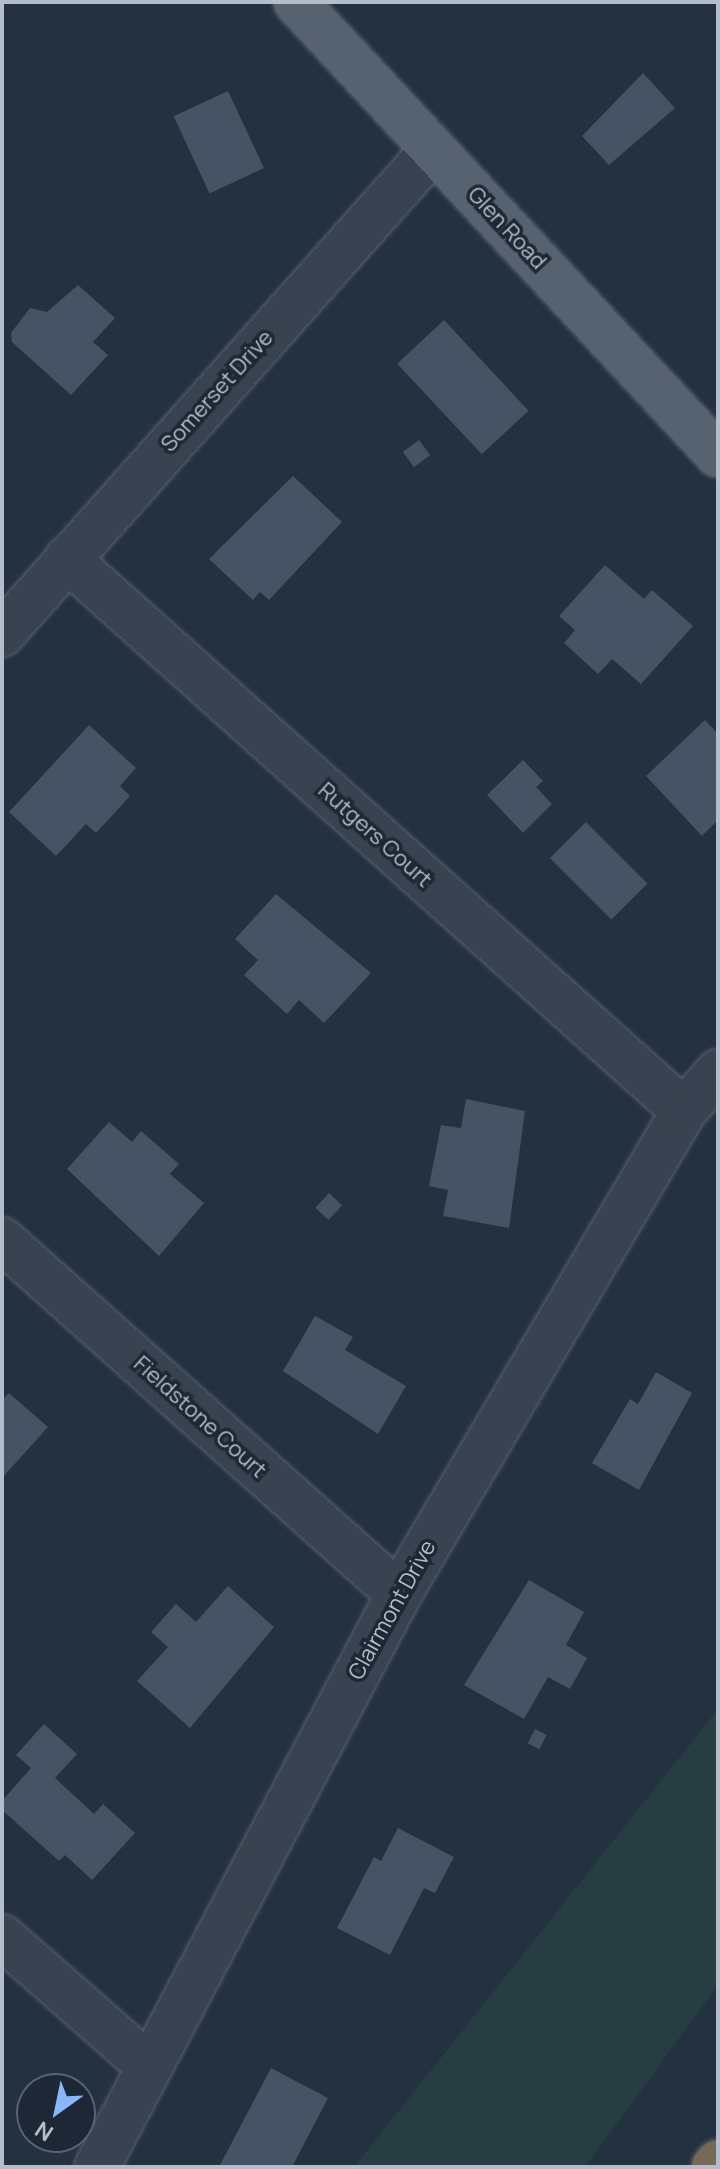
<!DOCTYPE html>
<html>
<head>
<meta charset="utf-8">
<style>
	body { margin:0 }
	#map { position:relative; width:720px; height:2169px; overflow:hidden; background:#243140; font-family:Manrope,sans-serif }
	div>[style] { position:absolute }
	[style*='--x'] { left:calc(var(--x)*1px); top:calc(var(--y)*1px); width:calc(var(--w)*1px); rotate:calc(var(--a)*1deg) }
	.green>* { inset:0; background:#263e41 }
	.building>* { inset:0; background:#455364; transform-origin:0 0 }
	.roads { filter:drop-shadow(0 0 2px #56606e) drop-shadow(0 0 2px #56606e) }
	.minor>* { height:44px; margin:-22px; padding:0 22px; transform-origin:22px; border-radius:22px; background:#384250 }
	.major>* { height:44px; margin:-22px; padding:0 22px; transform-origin:22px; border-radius:22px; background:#566270 }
	.highway>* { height:44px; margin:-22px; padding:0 22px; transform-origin:22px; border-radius:22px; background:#766955 }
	span { translate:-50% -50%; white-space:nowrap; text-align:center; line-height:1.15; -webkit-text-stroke:7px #1d2735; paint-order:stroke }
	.street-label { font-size:22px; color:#b5bdcb }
	.frame { position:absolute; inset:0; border:4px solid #b5bdcb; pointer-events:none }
	.north { position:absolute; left:16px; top:2073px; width:80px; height:80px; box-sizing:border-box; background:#1d2735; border:2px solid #5a6371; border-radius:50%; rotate:213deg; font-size:22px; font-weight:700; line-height:32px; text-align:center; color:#b5bdcb }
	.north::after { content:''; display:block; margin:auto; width:28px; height:36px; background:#89b7fb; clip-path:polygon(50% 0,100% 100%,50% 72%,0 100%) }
</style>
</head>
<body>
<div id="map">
	<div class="green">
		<i style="clip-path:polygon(718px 1709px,718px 1985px,585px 2167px,354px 2167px)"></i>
	</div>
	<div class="building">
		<i style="clip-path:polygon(643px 73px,675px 108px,609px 165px,582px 136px)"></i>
		<i style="left:228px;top:91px;width:85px;height:60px;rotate:65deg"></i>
		<i style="clip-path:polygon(78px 285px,115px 318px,93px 342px,108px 355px,71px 395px,12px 342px,11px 333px,30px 308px,47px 312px)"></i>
		<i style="left:444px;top:320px;width:124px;height:64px;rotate:47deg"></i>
		<i style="left:419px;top:440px;width:19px;height:20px;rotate:54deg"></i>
		<i style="clip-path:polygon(293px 476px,342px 522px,269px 600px,260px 592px,253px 600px,209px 559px)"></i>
		<i style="clip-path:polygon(605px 565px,644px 599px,652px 590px,693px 626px,641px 684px,612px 659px,598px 674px,564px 643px,575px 630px,559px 616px)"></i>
		<i style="clip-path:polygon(705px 720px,718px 734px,718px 820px,702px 836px,646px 776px)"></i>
		<i style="clip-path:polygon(89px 725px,136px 768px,120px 786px,130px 796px,96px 833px,86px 824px,56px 856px,9px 812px)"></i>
		<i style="clip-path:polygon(523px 760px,543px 781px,536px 787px,552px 804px,523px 833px,487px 795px)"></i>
		<i style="left:586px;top:822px;width:87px;height:51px;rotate:45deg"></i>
		<i style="clip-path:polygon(276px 894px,371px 973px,324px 1023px,299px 1000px,287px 1014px,244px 975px,258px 960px,235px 939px)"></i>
		<i style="clip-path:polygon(466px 1099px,525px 1111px,509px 1228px,443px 1216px,448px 1190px,429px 1186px,441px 1125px,461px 1128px)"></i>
		<i style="clip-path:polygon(109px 1122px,132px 1142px,141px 1131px,179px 1164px,170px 1174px,204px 1203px,159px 1256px,67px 1169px)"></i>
		<i style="left:329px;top:1193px;width:18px;height:20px;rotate:43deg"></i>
		<i style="clip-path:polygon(315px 1316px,353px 1337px,345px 1350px,406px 1386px,378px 1434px,283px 1371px)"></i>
		<i style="clip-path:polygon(656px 1372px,692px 1393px,639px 1490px,592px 1463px,630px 1399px,638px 1404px)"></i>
		<i style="clip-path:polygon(9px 1393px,48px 1427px,2px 1478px,2px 1400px)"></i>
		<i style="clip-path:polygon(529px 1580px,584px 1612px,566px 1645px,587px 1658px,570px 1689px,548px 1677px,524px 1719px,464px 1685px)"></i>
		<i style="clip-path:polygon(228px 1586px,274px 1627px,190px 1728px,137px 1681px,168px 1647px,151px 1632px,176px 1604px,196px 1622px)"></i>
		<i style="clip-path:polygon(44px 1724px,77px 1754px,55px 1778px,94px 1814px,103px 1804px,135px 1833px,92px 1880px,65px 1855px,59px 1861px,2px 1810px,2px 1801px,31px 1768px,16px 1755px)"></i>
		<i style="left:535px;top:1729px;width:13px;height:16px;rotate:27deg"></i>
		<i style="clip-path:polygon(398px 1828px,454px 1857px,435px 1893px,424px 1888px,390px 1955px,337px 1928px,374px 1857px,381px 1861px)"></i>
		<i style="clip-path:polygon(271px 2068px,328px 2098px,292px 2167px,219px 2167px)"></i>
	</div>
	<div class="roads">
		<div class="minor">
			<i style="--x:67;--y:559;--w:828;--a:41.82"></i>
			<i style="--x:2;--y:634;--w:648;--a:-48.32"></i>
			<i style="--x:2;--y:1240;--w:532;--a:41.72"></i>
			<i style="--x:2;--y:1937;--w:196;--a:41.3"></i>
			<i style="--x:97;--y:2167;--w:648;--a:-62.21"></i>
			<i style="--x:399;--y:1594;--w:561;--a:-59.46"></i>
			<i style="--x:684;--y:1111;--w:52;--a:-48.9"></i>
		</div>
		<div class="major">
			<i style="--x:296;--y:2;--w:619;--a:47.03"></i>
		</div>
		<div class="highway">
			<i style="--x:714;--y:2167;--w:6;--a:-51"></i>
		</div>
	</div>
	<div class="street-label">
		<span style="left:507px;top:228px;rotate:47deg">Glen Road</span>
		<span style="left:217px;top:391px;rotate:-48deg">Somerset Drive</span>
		<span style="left:375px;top:835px;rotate:42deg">Rutgers Court</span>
		<span style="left:200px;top:1417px;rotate:42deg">Fieldstone Court</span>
		<span style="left:392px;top:1610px;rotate:-61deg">Clairmont Drive</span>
	</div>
	<div class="frame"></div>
	<div class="north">N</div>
</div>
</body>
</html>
